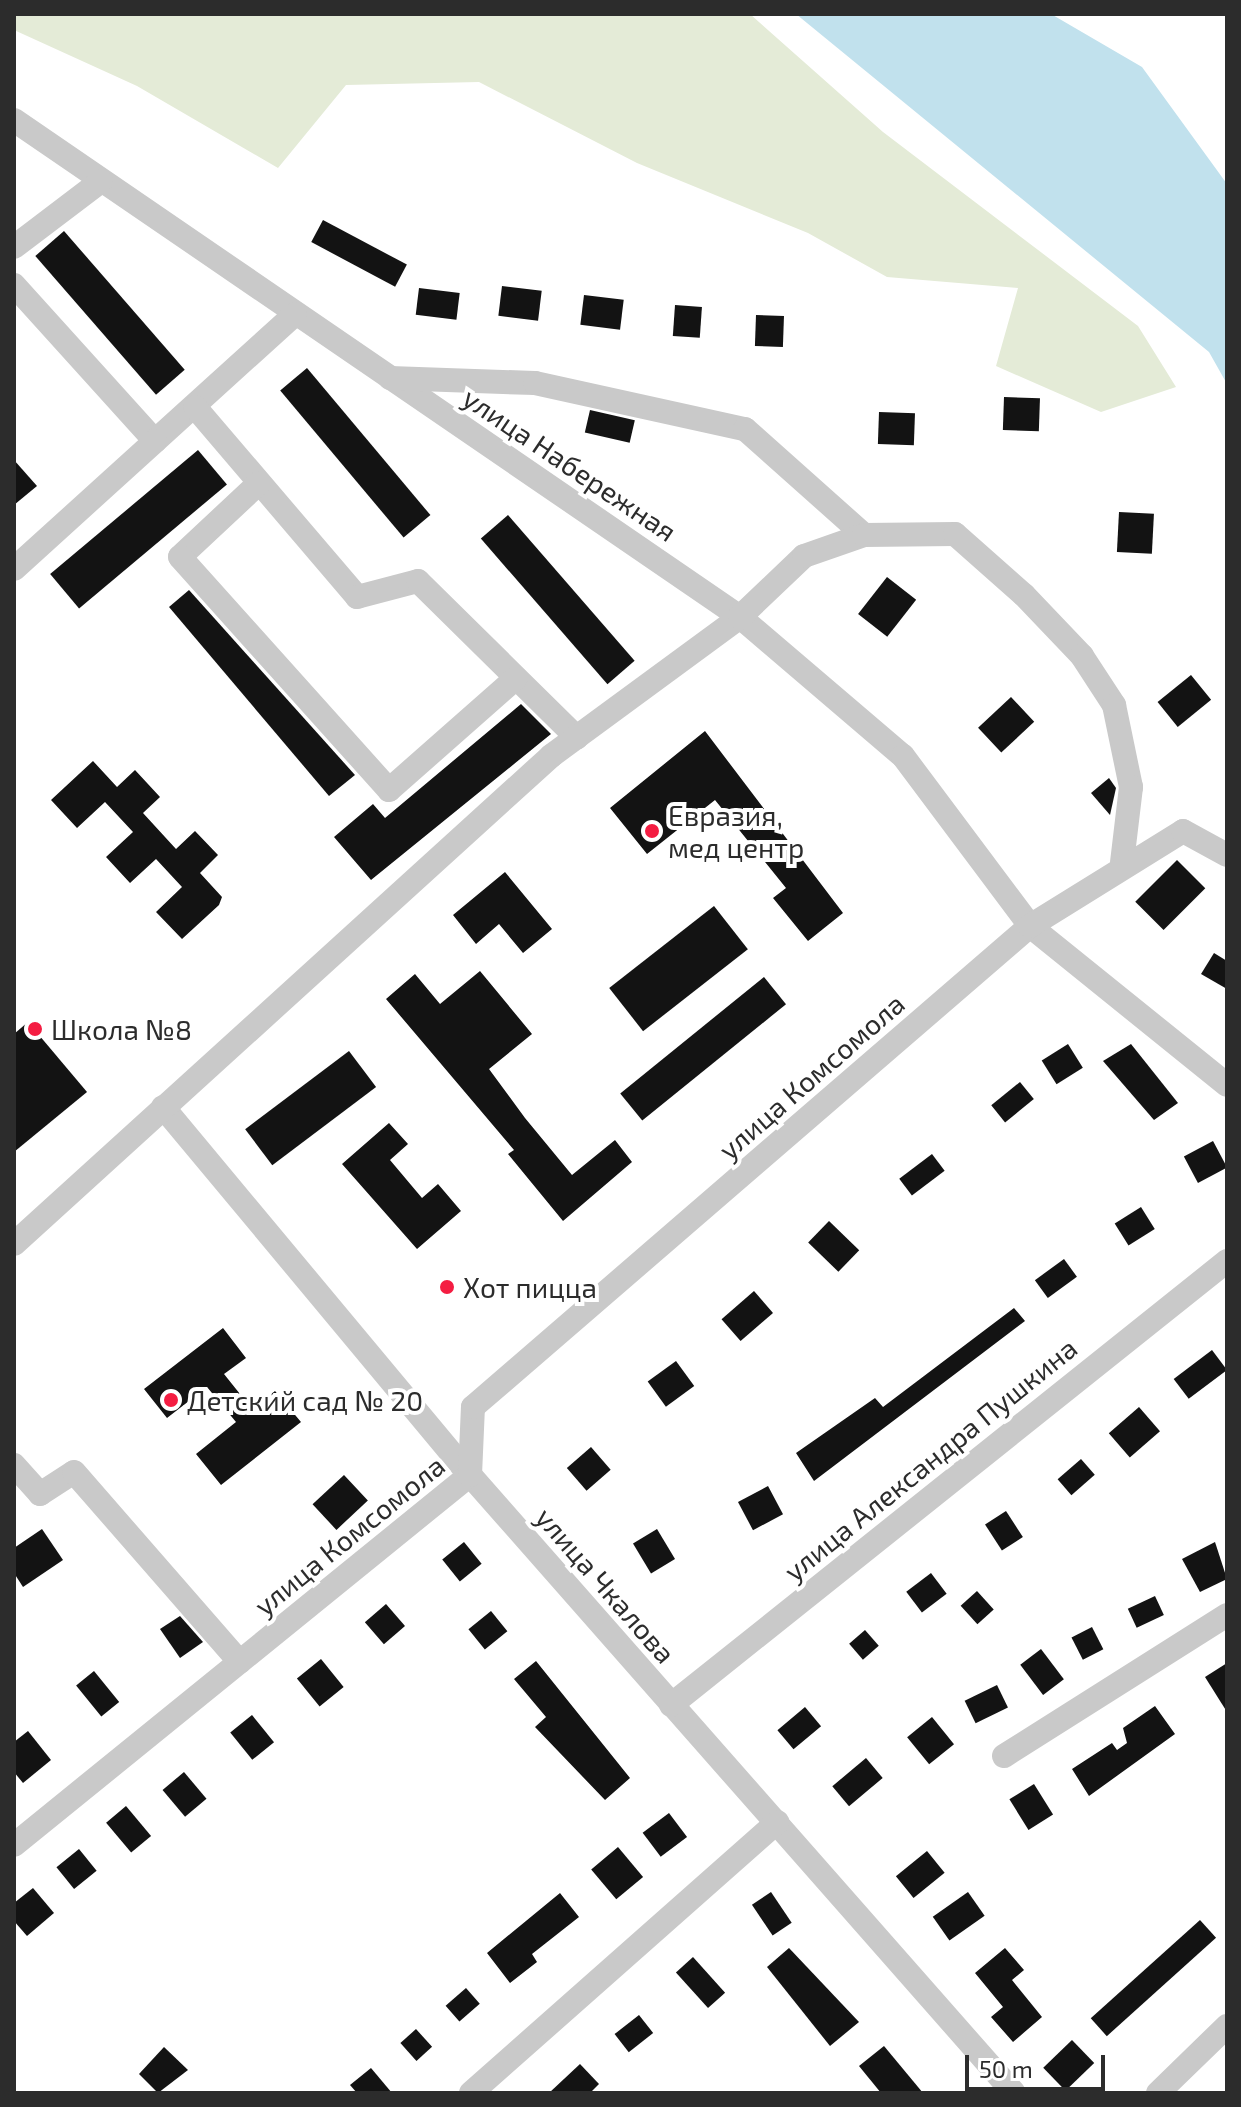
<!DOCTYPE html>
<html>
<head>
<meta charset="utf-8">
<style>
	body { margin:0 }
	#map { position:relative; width:1241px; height:2107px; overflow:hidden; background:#fff; font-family:"Exo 2",sans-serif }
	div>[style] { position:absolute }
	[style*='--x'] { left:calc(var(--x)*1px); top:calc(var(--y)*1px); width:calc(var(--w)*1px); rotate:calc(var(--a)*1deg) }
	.green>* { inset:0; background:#e4ebd7 }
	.water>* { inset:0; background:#c1e1ed }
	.building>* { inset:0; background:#131313; transform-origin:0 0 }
	.minor>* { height:24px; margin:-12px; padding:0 12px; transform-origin:12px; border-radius:12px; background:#c9c9c9 }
	.dots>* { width:22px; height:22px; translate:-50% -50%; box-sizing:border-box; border:4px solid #fff; border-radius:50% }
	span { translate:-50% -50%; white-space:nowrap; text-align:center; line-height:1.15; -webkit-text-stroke:8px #fff; paint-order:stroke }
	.street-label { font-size:28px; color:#2c2c2c }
	.poi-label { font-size:28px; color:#2c2c2c }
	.left { translate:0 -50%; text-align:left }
	.frame { position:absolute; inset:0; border:16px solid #2c2c2c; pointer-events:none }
	.scale { position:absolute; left:965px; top:2055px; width:140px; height:36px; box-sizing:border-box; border:4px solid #2c2c2c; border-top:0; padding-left:10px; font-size:24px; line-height:28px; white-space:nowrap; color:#2c2c2c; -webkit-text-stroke:6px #fff; paint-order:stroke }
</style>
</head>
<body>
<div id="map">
	<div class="green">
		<i style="clip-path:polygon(14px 14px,750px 14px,883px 132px,1138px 326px,1176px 387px,1101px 412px,996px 366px,1018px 288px,887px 277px,808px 233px,637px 163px,479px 82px,346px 85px,278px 168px,137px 86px,14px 30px)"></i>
	</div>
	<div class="water">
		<i style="clip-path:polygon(796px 14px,1051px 14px,1142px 67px,1227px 184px,1227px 384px,1209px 352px)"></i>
	</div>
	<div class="building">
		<i style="left:323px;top:220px;width:95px;height:25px;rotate:28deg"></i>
		<i style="left:64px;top:231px;width:184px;height:38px;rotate:49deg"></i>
		<i style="left:502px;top:286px;width:40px;height:30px;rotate:7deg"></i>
		<i style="left:419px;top:288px;width:41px;height:27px;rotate:7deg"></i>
		<i style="left:584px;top:295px;width:40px;height:30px;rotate:7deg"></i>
		<i style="left:675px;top:305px;width:27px;height:31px;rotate:4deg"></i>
		<i style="left:756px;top:315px;width:28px;height:31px;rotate:2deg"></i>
		<i style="left:307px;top:368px;width:192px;height:35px;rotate:50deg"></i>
		<i style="left:1004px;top:397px;width:36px;height:33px;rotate:2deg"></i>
		<i style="left:590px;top:410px;width:46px;height:23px;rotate:13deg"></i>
		<i style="left:879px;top:412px;width:36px;height:32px;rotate:2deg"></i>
		<i style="left:198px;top:450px;width:45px;height:193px;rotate:50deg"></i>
		<i style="clip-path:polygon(14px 460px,37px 486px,14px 505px)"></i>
		<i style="left:1119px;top:512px;width:35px;height:40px;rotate:3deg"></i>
		<i style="left:508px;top:515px;width:193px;height:36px;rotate:49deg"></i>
		<i style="left:887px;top:577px;width:37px;height:47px;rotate:38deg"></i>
		<i style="clip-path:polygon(189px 590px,355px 775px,329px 796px,169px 607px)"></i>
		<i style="left:1191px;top:675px;width:32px;height:43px;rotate:51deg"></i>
		<i style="left:1011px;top:697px;width:34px;height:45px;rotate:47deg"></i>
		<i style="clip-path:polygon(521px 704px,551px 734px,371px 880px,334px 837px,373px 804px,385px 818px)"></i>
		<i style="clip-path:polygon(705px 731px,843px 913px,808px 941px,773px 898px,786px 888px,715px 800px,647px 854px,610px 808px)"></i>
		<i style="clip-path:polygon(93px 761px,117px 787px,135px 770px,160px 797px,143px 813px,176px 849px,195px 831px,218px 855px,200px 873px,222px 897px,219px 905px,182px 939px,156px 912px,182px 887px,156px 859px,130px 883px,106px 857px,133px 832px,105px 802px,77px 828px,51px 800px)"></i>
		<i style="clip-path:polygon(1109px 778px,1116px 788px,1110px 815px,1091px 793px)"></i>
		<i style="left:1177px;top:860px;width:40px;height:59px;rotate:45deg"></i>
		<i style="clip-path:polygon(505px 872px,552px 929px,523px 953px,499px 924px,476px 944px,453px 915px)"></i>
		<i style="left:714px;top:906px;width:55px;height:133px;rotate:52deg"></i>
		<i style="clip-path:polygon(1214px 953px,1227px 961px,1227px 989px,1201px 974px)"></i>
		<i style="clip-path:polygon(480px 971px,532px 1034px,489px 1069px,525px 1118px,572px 1175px,615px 1140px,632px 1162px,563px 1221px,508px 1154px,514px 1150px,386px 999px,415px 974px,440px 1004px)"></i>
		<i style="left:764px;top:977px;width:35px;height:185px;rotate:51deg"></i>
		<i style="clip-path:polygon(28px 1022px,87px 1092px,14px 1152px,14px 1034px)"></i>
		<i style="left:1068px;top:1044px;width:28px;height:31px;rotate:58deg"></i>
		<i style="clip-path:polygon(1131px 1044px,1178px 1103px,1154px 1120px,1103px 1061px)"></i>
		<i style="left:349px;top:1051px;width:45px;height:130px;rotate:53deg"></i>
		<i style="left:1020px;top:1082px;width:22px;height:37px;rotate:51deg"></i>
		<i style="clip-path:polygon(389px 1123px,408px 1144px,390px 1160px,422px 1198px,438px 1184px,461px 1211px,417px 1249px,342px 1164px)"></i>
		<i style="left:1213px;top:1141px;width:30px;height:33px;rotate:62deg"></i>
		<i style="left:932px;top:1154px;width:21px;height:41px;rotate:53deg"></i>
		<i style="left:1141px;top:1207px;width:26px;height:31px;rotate:58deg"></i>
		<i style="left:829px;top:1221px;width:42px;height:30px;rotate:44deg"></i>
		<i style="left:1064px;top:1259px;width:22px;height:36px;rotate:54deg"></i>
		<i style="left:754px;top:1291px;width:29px;height:43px;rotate:49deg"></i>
		<i style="clip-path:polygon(1014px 1308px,1025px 1321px,814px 1481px,796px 1453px,875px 1398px,883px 1407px)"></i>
		<i style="clip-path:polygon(223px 1328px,246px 1358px,224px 1374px,252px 1409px,275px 1391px,301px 1422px,221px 1485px,196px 1454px,236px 1422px,207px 1387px,167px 1418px,144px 1389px)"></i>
		<i style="left:1212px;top:1350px;width:25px;height:48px;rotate:53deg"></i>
		<i style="left:676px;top:1361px;width:31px;height:35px;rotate:54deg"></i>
		<i style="left:1139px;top:1407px;width:32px;height:40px;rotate:49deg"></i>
		<i style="left:591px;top:1447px;width:30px;height:32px;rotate:49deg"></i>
		<i style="left:1081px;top:1459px;width:21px;height:31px;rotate:49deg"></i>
		<i style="left:344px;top:1475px;width:35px;height:43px;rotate:47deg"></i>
		<i style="left:768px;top:1486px;width:32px;height:34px;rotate:62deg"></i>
		<i style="left:1006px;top:1511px;width:31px;height:25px;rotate:57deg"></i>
		<i style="clip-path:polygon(42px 1529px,63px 1560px,23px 1587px,14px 1573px,14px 1548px)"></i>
		<i style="left:657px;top:1529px;width:35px;height:28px;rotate:59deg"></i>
		<i style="left:464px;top:1542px;width:28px;height:28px;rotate:51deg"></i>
		<i style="clip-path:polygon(1215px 1542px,1227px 1579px,1200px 1592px,1182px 1559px)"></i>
		<i style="left:931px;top:1573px;width:26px;height:31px;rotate:53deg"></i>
		<i style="left:977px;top:1591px;width:25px;height:22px;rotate:48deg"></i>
		<i style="left:1155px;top:1596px;width:21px;height:30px;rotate:65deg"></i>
		<i style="left:386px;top:1604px;width:29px;height:28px;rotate:49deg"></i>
		<i style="left:491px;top:1611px;width:26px;height:29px;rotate:51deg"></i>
		<i style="clip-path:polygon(180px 1616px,203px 1642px,180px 1658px,160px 1629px)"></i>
		<i style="left:1092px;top:1627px;width:25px;height:23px;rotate:63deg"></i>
		<i style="left:865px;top:1630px;width:21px;height:21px;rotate:49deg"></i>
		<i style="left:1041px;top:1649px;width:38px;height:26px;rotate:53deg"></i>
		<i style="left:321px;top:1659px;width:36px;height:31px;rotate:51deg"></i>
		<i style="clip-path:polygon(536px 1661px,630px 1778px,605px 1800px,535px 1727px,546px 1717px,514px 1679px)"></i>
		<i style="clip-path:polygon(1227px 1663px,1227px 1712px,1205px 1677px)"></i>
		<i style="left:94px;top:1671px;width:40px;height:23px;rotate:51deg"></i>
		<i style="left:997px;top:1685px;width:25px;height:36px;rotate:64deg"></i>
		<i style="clip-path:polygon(1155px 1706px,1175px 1734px,1089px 1796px,1072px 1769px,1112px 1743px,1117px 1750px,1127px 1743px,1123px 1728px)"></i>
		<i style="left:805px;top:1707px;width:25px;height:36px;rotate:50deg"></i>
		<i style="left:252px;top:1715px;width:35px;height:28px;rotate:51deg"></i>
		<i style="left:932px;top:1717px;width:35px;height:32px;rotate:51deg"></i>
		<i style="clip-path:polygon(28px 1731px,51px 1760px,23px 1783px,14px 1772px,14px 1742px)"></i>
		<i style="left:866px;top:1758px;width:26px;height:44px;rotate:50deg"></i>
		<i style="left:184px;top:1772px;width:35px;height:28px;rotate:50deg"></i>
		<i style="left:1034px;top:1784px;width:36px;height:29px;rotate:58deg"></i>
		<i style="left:126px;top:1806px;width:39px;height:26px;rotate:50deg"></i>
		<i style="left:669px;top:1813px;width:30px;height:33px;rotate:53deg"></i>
		<i style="left:618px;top:1847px;width:39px;height:35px;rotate:50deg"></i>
		<i style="left:79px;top:1849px;width:28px;height:29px;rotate:51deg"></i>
		<i style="left:927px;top:1851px;width:28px;height:40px;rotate:51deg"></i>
		<i style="clip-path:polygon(33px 1888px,54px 1913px,27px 1936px,14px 1921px,14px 1903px)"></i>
		<i style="left:771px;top:1892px;width:37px;height:23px;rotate:56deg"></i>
		<i style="left:968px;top:1892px;width:29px;height:43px;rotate:55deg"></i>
		<i style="clip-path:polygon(560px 1893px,579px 1917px,532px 1954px,537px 1962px,510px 1983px,487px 1953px)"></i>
		<i style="left:1200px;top:1920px;width:24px;height:147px;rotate:48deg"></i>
		<i style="clip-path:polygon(789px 1948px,859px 2022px,830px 2046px,767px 1967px)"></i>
		<i style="clip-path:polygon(1005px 1948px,1024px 1970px,1012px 1980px,1042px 2017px,1013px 2042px,991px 2017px,1003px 2007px,975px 1973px)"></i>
		<i style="left:693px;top:1957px;width:48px;height:23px;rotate:48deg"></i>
		<i style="left:466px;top:1988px;width:21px;height:27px;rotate:49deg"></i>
		<i style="left:639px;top:2015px;width:23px;height:31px;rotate:52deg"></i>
		<i style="left:416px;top:2029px;width:24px;height:21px;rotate:48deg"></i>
		<i style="left:1072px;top:2040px;width:32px;height:40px;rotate:46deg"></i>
		<i style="clip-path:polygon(884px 2046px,923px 2093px,881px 2093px,859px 2066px)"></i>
		<i style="clip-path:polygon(164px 2047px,188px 2070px,158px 2093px,139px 2074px)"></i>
		<i style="clip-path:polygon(580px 2064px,599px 2084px,590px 2093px,549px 2093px)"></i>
		<i style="clip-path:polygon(371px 2068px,392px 2093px,357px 2093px,350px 2085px)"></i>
	</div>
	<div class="minor">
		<i style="--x:14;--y:120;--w:880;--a:34.39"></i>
		<i style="--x:740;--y:617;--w:214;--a:40.5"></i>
		<i style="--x:903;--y:756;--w:212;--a:53.2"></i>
		<i style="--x:1030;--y:926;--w:253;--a:38.9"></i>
		<i style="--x:14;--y:247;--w:109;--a:-37.2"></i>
		<i style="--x:14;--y:285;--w:210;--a:47.9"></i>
		<i style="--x:155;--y:441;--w:189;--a:-42.2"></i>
		<i style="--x:390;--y:378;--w:145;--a:2"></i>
		<i style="--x:535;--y:383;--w:215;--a:12.4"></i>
		<i style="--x:745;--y:429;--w:159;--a:41.7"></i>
		<i style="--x:195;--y:407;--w:250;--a:49.5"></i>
		<i style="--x:357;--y:597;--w:63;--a:-14.7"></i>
		<i style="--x:418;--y:581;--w:223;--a:44.6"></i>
		<i style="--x:259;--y:483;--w:108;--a:136.9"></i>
		<i style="--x:180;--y:557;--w:313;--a:48.1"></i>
		<i style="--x:389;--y:790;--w:169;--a:-41.4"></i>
		<i style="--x:14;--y:569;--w:190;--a:-42.2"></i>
		<i style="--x:163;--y:1107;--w:479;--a:50.2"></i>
		<i style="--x:470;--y:1475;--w:823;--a:48.64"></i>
		<i style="--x:14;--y:1244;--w:726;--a:-42.26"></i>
		<i style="--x:551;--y:756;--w:235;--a:-36.3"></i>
		<i style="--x:740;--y:617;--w:88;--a:-43.6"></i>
		<i style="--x:804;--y:556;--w:64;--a:-19.3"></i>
		<i style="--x:864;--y:535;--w:91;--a:-0.6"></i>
		<i style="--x:955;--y:534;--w:92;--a:41.5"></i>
		<i style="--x:1024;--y:595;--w:84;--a:46.4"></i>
		<i style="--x:1082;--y:656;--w:59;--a:56.9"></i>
		<i style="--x:1114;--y:705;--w:84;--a:78.3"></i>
		<i style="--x:1131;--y:787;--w:76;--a:96.8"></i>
		<i style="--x:14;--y:1465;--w:39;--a:48"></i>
		<i style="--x:40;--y:1494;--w:40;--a:-32.9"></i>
		<i style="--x:74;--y:1472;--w:252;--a:48.9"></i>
		<i style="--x:671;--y:1705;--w:712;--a:-38.61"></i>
		<i style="--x:1004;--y:1756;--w:264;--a:-32.3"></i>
		<i style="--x:14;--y:1845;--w:587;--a:-39.06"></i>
		<i style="--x:470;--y:1475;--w:68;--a:-87.5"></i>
		<i style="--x:473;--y:1407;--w:736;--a:-40.81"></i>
		<i style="--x:1030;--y:926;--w:180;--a:-31.8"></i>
		<i style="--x:1183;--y:831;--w:50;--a:28.6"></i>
		<i style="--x:471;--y:2093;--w:409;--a:-41.5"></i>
		<i style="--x:1158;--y:2093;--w:96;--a:-44.2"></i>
	</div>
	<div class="dots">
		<i style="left:652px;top:831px;background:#f41d42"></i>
		<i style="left:35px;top:1029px;background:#f41d42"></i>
		<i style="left:447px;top:1287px;background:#f41d42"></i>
		<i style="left:171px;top:1400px;background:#f41d42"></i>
	</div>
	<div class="street-label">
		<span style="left:570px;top:464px;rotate:34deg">улица Набережная</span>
		<span style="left:811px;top:1076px;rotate:-41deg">улица Комсомола</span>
		<span style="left:930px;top:1459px;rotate:-39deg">улица Александра Пушкина</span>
		<span style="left:349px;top:1535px;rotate:-39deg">улица Комсомола</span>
		<span style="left:606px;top:1585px;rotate:49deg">улица Чкалова</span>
	</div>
	<div class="poi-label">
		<span class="left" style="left:668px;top:831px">Евразия,<br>мед центр</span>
		<span class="left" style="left:51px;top:1029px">Школа №8</span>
		<span class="left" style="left:463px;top:1287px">Хот пицца</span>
		<span class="left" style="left:187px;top:1400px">Детский сад № 20</span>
	</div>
	<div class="frame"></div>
	<div class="scale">50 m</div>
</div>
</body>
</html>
